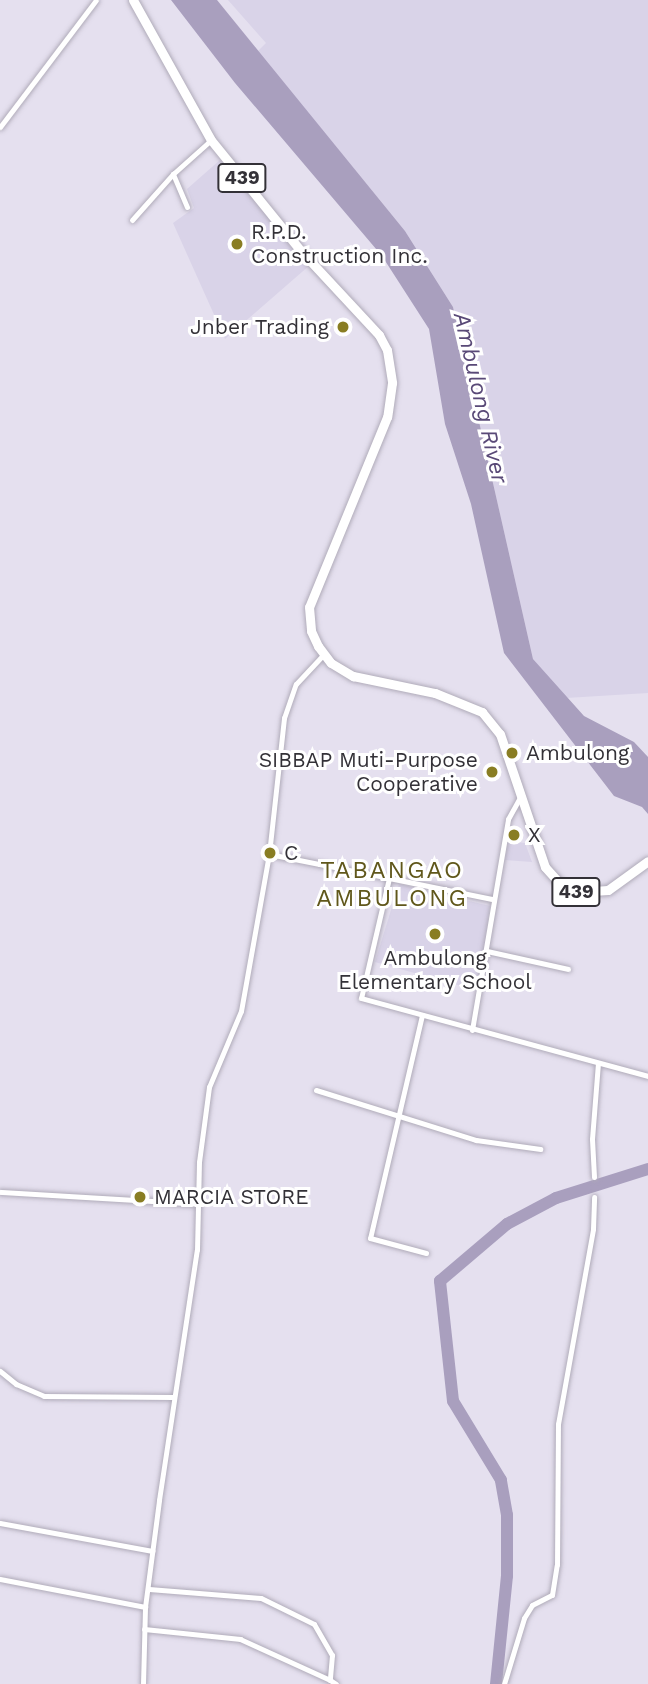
<!DOCTYPE html>
<html>
<head>
<meta charset="utf-8">
<style>
	body { margin:0 }
	#map { position:relative; width:648px; height:1684px; overflow:hidden; background:#e5e0ef; font-family:"Work Sans",sans-serif }
	div>[style] { position:absolute }
	[style*='--x'] { left:calc(var(--x)*1px); top:calc(var(--y)*1px); width:calc(var(--w)*1px); rotate:calc(var(--a)*1deg) }
	.built>* { inset:0; background:#d9d3e8 }
	.water>* { inset:0; background:#a99fbe }
	.river>* { height:12px; margin:-6px; padding:0 6px; transform-origin:6px; border-radius:6px; background:#a99fbe }
	.roads { filter:drop-shadow(0 0 2px #b0abb9) drop-shadow(0 0 2px #b0abb9) }
	.minor>* { height:5px; margin:-2.5px; padding:0 2.5px; transform-origin:2.5px; border-radius:2.5px; background:#fff }
	.primary>* { height:9px; margin:-4.5px; padding:0 4.5px; transform-origin:4.5px; border-radius:4.5px; background:#fff }
	.dots>* { width:19px; height:19px; translate:-50% -50%; box-sizing:border-box; border:4px solid #fff; border-radius:50% }
	span { translate:-50% -50%; white-space:nowrap; text-align:center; line-height:1.15; -webkit-text-stroke:6px #fff; paint-order:stroke }
	.shield-label span { padding:2px 5px; background:#fff; border:2px solid; border-radius:5px; -webkit-text-stroke-width:0 }
	.shield-label { font-size:19px; color:#333137; font-weight:700 }
	.poi-label { font-size:21px; color:#333137 }
	.left { translate:0 -50%; text-align:left }
	.right { translate:-100% -50%; text-align:right }
	.water-label { font-size:23px; color:#594977; font-style:italic }
	.quarter-label { font-size:24px; color:#60571b; letter-spacing:2px }
</style>
</head>
<body>
<div id="map">
	<div class="built">
		<i style="clip-path:polygon(228px 0,648px 0,648px 693px,566px 698px,533px 659px,453px 307px,405px 231px,258px 51px,266px 43px)"></i>
		<i style="clip-path:polygon(220px 160px,310px 265px,225px 339px,173px 223px,194px 208px,187px 189px)"></i>
		<i style="clip-path:polygon(508px 841px,525px 843px,532px 862px,505px 860px)"></i>
		<i style="clip-path:polygon(399px 884px,490px 906px,479px 991px,375px 962px)"></i>
	</div>
	<div class="water">
		<i style="clip-path:polygon(171px 0,217px 0,405px 231px,453px 307px,533px 659px,584px 716px,634px 742px,648px 757px,648px 814px,642px 807px,614px 796px,504px 653px,471px 504px,445px 424px,429px 329px,382px 256px,235px 83px)"></i>
	</div>
	<div class="river">
		<i style="--x:496;--y:1684;--w:109;--a:-84.2"></i>
		<i style="--x:507;--y:1576;--w:61;--a:-90"></i>
		<i style="--x:507;--y:1515;--w:36;--a:-100"></i>
		<i style="--x:501;--y:1480;--w:92;--a:-121.3"></i>
		<i style="--x:453;--y:1401;--w:121;--a:-96.2"></i>
		<i style="--x:440;--y:1281;--w:88;--a:-40.4"></i>
		<i style="--x:507;--y:1224;--w:55;--a:-28"></i>
		<i style="--x:556;--y:1198;--w:96;--a:-17.5"></i>
	</div>
	<div class="roads">
		<div class="minor">
			<i style="--x:0;--y:127;--w:159;--a:-52.9"></i>
			<i style="--x:187;--y:207;--w:36;--a:-113"></i>
			<i style="--x:173;--y:174;--w:51;--a:-41.8"></i>
			<i style="--x:132;--y:220;--w:62;--a:-48.3"></i>
			<i style="--x:269;--y:854;--w:122;--a:11.3"></i>
			<i style="--x:389;--y:878;--w:123;--a:103.1"></i>
			<i style="--x:361;--y:998;--w:297;--a:15.2"></i>
			<i style="--x:389;--y:878;--w:105;--a:11.5"></i>
			<i style="--x:487;--y:951;--w:83;--a:12.5"></i>
			<i style="--x:422;--y:1015;--w:229;--a:103.1"></i>
			<i style="--x:370;--y:1238;--w:58;--a:15"></i>
			<i style="--x:472;--y:1030;--w:214;--a:-80.3"></i>
			<i style="--x:508;--y:819;--w:26;--a:-61"></i>
			<i style="--x:316;--y:1090;--w:168;--a:17.4"></i>
			<i style="--x:476;--y:1140;--w:65;--a:8"></i>
			<i style="--x:594;--y:1177;--w:38;--a:-93"></i>
			<i style="--x:592;--y:1139;--w:76;--a:-85.5"></i>
			<i style="--x:0;--y:1192;--w:200;--a:3.4"></i>
			<i style="--x:0;--y:1371;--w:21;--a:39"></i>
			<i style="--x:16;--y:1384;--w:30;--a:23"></i>
			<i style="--x:44;--y:1396;--w:129;--a:0.4"></i>
			<i style="--x:0;--y:1523;--w:155;--a:10.4"></i>
			<i style="--x:0;--y:1579;--w:148;--a:10.9"></i>
			<i style="--x:149;--y:1589;--w:112;--a:4.6"></i>
			<i style="--x:261;--y:1598;--w:59;--a:26.1"></i>
			<i style="--x:314;--y:1624;--w:36;--a:60"></i>
			<i style="--x:332;--y:1655;--w:25;--a:95"></i>
			<i style="--x:330;--y:1680;--w:7;--a:34"></i>
			<i style="--x:144;--y:1629;--w:97;--a:5.9"></i>
			<i style="--x:240;--y:1639;--w:99;--a:24.5"></i>
			<i style="--x:143;--y:1684;--w:77;--a:-88.5"></i>
			<i style="--x:145;--y:1607;--w:108;--a:-82.5"></i>
			<i style="--x:159;--y:1500;--w:253;--a:-81.4"></i>
			<i style="--x:197;--y:1250;--w:88;--a:-88.7"></i>
			<i style="--x:199;--y:1162;--w:76;--a:-82.4"></i>
			<i style="--x:209;--y:1087;--w:82;--a:-67.2"></i>
			<i style="--x:241;--y:1011;--w:159;--a:-79.9"></i>
			<i style="--x:269;--y:854;--w:137;--a:-83.7"></i>
			<i style="--x:284;--y:718;--w:36;--a:-71"></i>
			<i style="--x:296;--y:684;--w:40;--a:-47"></i>
			<i style="--x:504;--y:1684;--w:69;--a:-73.1"></i>
			<i style="--x:524;--y:1618;--w:15;--a:-58"></i>
			<i style="--x:532;--y:1605;--w:22;--a:-27"></i>
			<i style="--x:552;--y:1595;--w:30;--a:-81"></i>
			<i style="--x:557;--y:1565;--w:141;--a:-89.6"></i>
			<i style="--x:558;--y:1424;--w:198;--a:-79.8"></i>
			<i style="--x:593;--y:1229;--w:32;--a:-88"></i>
		</div>
		<div class="primary">
			<i style="--x:133;--y:0;--w:160;--a:60.9"></i>
			<i style="--x:211;--y:140;--w:143;--a:51"></i>
			<i style="--x:301;--y:251;--w:115;--a:47.1"></i>
			<i style="--x:379;--y:335;--w:17;--a:62"></i>
			<i style="--x:387;--y:350;--w:33;--a:81"></i>
			<i style="--x:392;--y:383;--w:34;--a:98"></i>
			<i style="--x:387;--y:417;--w:205;--a:112.3"></i>
			<i style="--x:309;--y:607;--w:24;--a:85"></i>
			<i style="--x:311;--y:631;--w:17;--a:65"></i>
			<i style="--x:318;--y:646;--w:21;--a:53"></i>
			<i style="--x:331;--y:663;--w:26;--a:31"></i>
			<i style="--x:353;--y:676;--w:84;--a:11.7"></i>
			<i style="--x:435;--y:693;--w:51;--a:22"></i>
			<i style="--x:482;--y:712;--w:28;--a:51"></i>
			<i style="--x:500;--y:734;--w:140;--a:71.3"></i>
			<i style="--x:545;--y:867;--w:28;--a:48"></i>
			<i style="--x:564;--y:888;--w:15;--a:16"></i>
			<i style="--x:578;--y:892;--w:30;--a:-4"></i>
			<i style="--x:608;--y:890;--w:49;--a:-35.9"></i>
		</div>
	</div>
	<div class="dots">
		<i style="left:237px;top:244px;background:#897d23"></i>
		<i style="left:343px;top:327px;background:#897d23"></i>
		<i style="left:512px;top:753px;background:#897d23"></i>
		<i style="left:492px;top:772px;background:#897d23"></i>
		<i style="left:514px;top:835px;background:#897d23"></i>
		<i style="left:270px;top:853px;background:#897d23"></i>
		<i style="left:435px;top:934px;background:#897d23"></i>
		<i style="left:140px;top:1197px;background:#897d23"></i>
	</div>
	<div class="shield-label">
		<span style="left:242px;top:178px">439</span>
		<span style="left:576px;top:892px">439</span>
	</div>
	<div class="poi-label">
		<span class="left" style="left:251px;top:244px">R.P.D.<br>Construction Inc.</span>
		<span class="right" style="left:329px;top:327px">Jnber Trading</span>
		<span class="left" style="left:526px;top:753px">Ambulong</span>
		<span class="right" style="left:478px;top:772px">SIBBAP Muti-Purpose<br>Cooperative</span>
		<span class="left" style="left:528px;top:835px">X</span>
		<span class="left" style="left:284px;top:853px">C</span>
		<span style="left:435px;top:970px">Ambulong<br>Elementary School</span>
		<span class="left" style="left:154px;top:1197px">MARCIA STORE</span>
	</div>
	<div class="water-label">
		<span style="left:480px;top:398px;rotate:77deg">Ambulong River</span>
	</div>
	<div class="quarter-label">
		<span style="left:392px;top:885px">TABANGAO<br>AMBULONG</span>
	</div>
</div>
</body>
</html>
